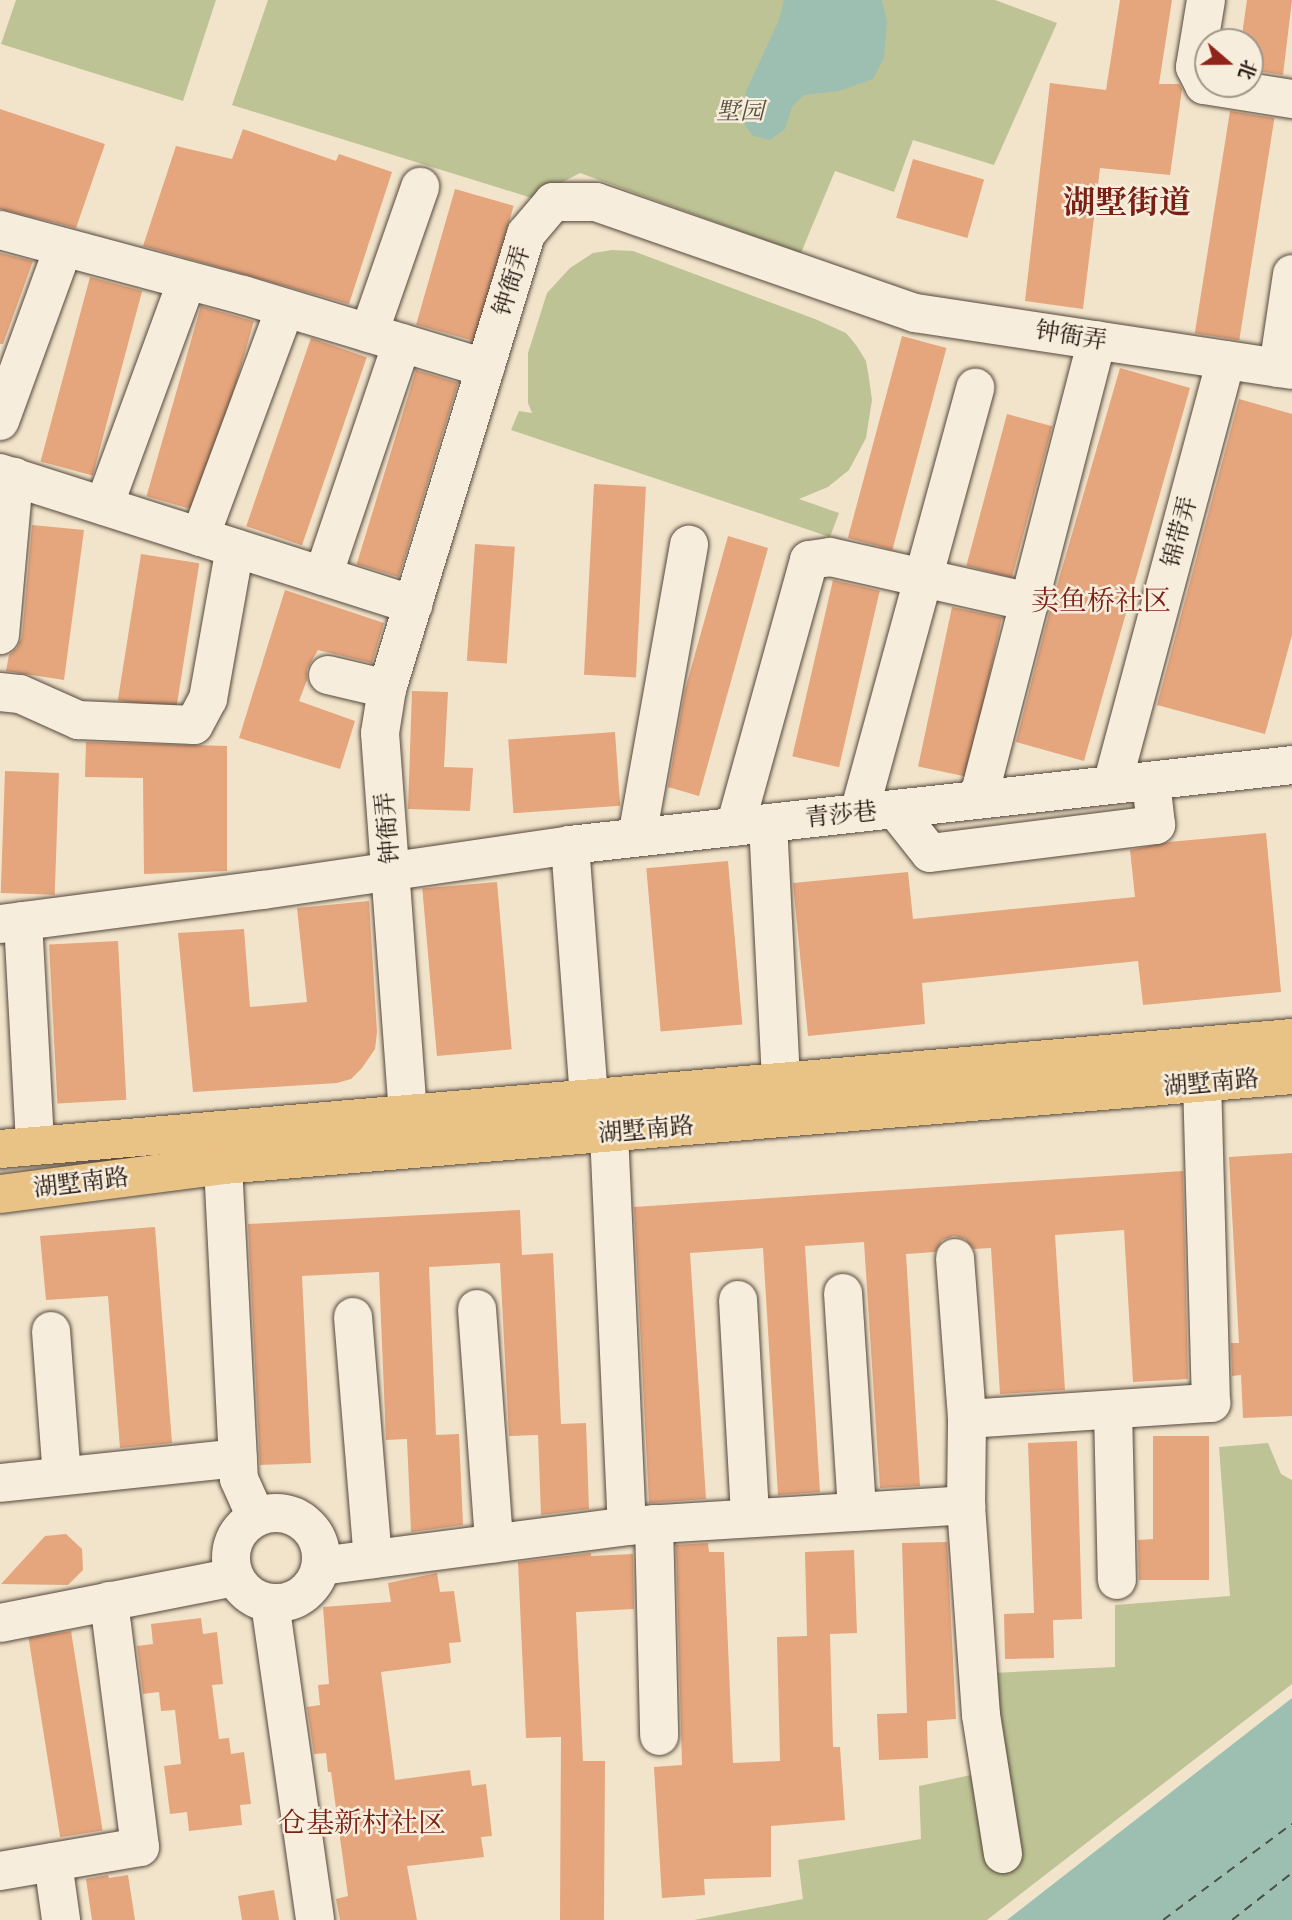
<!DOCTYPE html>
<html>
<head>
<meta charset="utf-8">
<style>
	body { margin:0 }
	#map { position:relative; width:1292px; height:1920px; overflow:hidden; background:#f2e4cb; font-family:Alegreya,"Noto Serif SC",serif }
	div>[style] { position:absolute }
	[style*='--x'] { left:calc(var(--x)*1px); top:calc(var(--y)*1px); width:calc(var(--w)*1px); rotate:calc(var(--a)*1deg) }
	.green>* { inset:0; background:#bec395 }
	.water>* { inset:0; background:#9cbfb1 }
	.ferry>* { height:2px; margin-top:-1px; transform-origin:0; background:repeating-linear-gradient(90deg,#4c5046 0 9px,transparent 0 16px) }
	.building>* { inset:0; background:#e5a57d; transform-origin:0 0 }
	.roads { filter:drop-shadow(0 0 2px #55483c) drop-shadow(0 0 2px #55483c) }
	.minor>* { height:38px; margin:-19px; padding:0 19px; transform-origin:19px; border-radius:19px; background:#f7eddd }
	.minor>.ring { margin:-19px; padding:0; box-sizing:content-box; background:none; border:38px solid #f7eddd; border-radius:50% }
	.major>* { height:38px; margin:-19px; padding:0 19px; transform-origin:19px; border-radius:19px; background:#e9c286 }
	span { translate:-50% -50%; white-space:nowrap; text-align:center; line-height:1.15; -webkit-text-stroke:5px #f7eddd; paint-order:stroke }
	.park-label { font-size:24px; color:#58513c; font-style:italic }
	.street-label { font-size:24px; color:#21140c }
	.quarter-label { font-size:28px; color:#7a1f14 }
	.district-label { font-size:32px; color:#7a1f14; font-weight:700 }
	.north { position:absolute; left:1194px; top:28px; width:70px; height:70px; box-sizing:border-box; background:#f7eddd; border:2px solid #a19689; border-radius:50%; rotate:110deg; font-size:19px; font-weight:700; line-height:28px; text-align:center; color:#21140c }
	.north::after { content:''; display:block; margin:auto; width:24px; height:32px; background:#8f2418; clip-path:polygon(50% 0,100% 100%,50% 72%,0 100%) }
</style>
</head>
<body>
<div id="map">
	<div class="green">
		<i style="clip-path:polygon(16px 0,216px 0,183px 101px,1px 44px)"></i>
		<i style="clip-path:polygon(268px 0,995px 0,1057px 23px,994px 165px,913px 140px,894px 192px,835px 171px,801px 253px,580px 173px,532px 198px,232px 105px)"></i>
		<i style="clip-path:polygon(612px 250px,633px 251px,815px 319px,846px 333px,856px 345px,866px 361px,869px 378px,872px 400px,866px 438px,849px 470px,828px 487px,799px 499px,839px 513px,830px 537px,511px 430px,519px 411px,532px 413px,528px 403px,528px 353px,547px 293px,570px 268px,593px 253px)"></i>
		<i style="clip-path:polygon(1268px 1443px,1281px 1474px,1292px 1480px,1292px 1684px,987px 1920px,694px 1920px,803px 1899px,798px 1860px,921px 1839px,919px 1786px,1004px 1768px,992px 1673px,1115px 1667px,1115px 1605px,1230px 1596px,1219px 1447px)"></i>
	</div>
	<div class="water">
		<i style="clip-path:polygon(784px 0,882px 0,887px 21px,884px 58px,873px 79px,839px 91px,804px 95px,792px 107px,785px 129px,770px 140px,753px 136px,740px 118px,746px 91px,779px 20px)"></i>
		<i style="clip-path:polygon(1292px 1698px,1292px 1920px,1007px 1920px)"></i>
	</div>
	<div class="ferry">
		<i style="--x:1163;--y:1920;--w:161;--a:-36.7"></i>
		<i style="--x:1232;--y:1920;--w:76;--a:-38.1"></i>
	</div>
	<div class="building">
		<i style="clip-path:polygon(1120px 0,1172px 0,1159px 84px,1179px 84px,1182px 89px,1170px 175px,1100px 168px,1083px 309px,1025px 301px,1050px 83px,1106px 90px)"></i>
		<i style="clip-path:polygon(1247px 0,1292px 0,1283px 75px,1250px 70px,1250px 42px,1241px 42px)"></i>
		<i style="clip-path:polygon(0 109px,105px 144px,76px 228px,0 209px)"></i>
		<i style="left:1230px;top:111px;width:45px;height:225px;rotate:9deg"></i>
		<i style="clip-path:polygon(243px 129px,336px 161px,339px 154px,392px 172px,349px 304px,143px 246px,176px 146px,232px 159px)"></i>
		<i style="left:913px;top:159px;width:74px;height:61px;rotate:16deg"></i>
		<i style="left:455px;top:189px;width:61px;height:141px;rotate:16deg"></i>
		<i style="clip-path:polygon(0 253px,33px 261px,3px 344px,0 344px)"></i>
		<i style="left:90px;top:277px;width:54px;height:191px;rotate:15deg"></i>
		<i style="left:201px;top:306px;width:55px;height:198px;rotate:16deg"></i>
		<i style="left:902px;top:336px;width:46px;height:209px;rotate:15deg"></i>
		<i style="left:311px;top:338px;width:59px;height:199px;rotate:19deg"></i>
		<i style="clip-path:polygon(1120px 368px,1190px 388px,1084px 761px,1016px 742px,1048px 617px)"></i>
		<i style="left:416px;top:370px;width:44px;height:203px;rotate:17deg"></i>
		<i style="clip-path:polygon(1239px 399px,1292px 414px,1292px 635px,1265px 734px,1157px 705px)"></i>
		<i style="left:1007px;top:414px;width:47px;height:157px;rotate:15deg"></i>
		<i style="left:594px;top:484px;width:52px;height:191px;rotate:3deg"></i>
		<i style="clip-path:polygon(32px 525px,84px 530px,64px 680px,6px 671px,9px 655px,17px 648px,22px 637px)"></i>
		<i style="clip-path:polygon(728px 536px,768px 548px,699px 796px,668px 787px,685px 690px)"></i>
		<i style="left:475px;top:544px;width:40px;height:117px;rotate:4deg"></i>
		<i style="left:141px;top:554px;width:59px;height:148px;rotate:9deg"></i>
		<i style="left:833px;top:580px;width:48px;height:181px;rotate:13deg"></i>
		<i style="clip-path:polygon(285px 590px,384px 623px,372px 663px,318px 650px,307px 669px,307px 680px,299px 701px,355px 721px,340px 769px,239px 738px)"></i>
		<i style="left:952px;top:607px;width:51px;height:163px;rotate:12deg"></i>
		<i style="clip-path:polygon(412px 691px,448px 692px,444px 767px,473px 768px,470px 811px,408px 809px)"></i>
		<i style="left:615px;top:732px;width:74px;height:107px;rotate:86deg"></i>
		<i style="clip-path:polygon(86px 742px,227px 746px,227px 871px,144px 874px,143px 778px,85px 777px)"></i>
		<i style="left:5px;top:771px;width:54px;height:122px;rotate:2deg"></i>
		<i style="clip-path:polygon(1266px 833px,1281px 992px,1143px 1005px,1138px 961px,922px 983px,925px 1024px,808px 1036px,793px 883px,908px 872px,913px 919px,1135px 897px,1130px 850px,1169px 842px)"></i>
		<i style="left:728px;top:861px;width:164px;height:82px;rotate:85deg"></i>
		<i style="left:497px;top:882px;width:168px;height:75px;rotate:85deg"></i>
		<i style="clip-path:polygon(369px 901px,377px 1032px,375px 1049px,362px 1068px,351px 1079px,337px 1083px,193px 1092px,178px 933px,244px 929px,250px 1007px,307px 1002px,297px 908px)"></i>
		<i style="left:118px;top:941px;width:159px;height:69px;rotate:87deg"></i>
		<i style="clip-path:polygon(1292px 1153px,1292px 1416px,1243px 1418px,1241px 1375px,1232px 1376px,1231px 1343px,1239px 1343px,1229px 1157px)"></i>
		<i style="clip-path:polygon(1183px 1171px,1188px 1379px,1133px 1382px,1124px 1230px,1055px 1235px,1065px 1390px,1000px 1394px,991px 1248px,974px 1249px,965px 1239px,954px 1236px,942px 1240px,935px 1252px,906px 1254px,920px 1486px,880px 1488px,864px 1242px,805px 1246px,820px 1492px,778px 1495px,763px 1248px,690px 1253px,706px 1499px,649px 1503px,634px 1207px)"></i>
		<i style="clip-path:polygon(520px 1210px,522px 1255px,553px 1253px,561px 1424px,586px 1423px,589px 1509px,541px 1515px,538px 1435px,509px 1436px,500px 1263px,429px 1267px,436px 1435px,459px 1434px,463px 1525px,411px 1532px,407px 1439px,386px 1440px,379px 1272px,302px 1276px,311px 1463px,260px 1465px,248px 1224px)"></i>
		<i style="clip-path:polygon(155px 1227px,172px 1443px,120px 1448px,108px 1296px,46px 1300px,40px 1236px)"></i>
		<i style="clip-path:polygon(1153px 1436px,1209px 1436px,1209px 1580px,1139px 1580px,1138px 1540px,1153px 1539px)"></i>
		<i style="clip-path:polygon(1077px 1441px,1082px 1619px,1053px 1620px,1054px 1658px,1005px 1659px,1004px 1614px,1034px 1613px,1028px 1443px)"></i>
		<i style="clip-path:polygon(66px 1534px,82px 1549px,83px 1570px,68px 1585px,1px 1584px,45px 1536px)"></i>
		<i style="clip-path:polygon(947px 1542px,956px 1719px,927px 1721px,928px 1758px,879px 1760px,877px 1714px,907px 1713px,902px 1543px)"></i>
		<i style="clip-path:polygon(708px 1543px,709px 1552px,724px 1552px,733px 1763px,780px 1761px,777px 1637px,807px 1636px,805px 1552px,854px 1550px,857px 1633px,830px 1634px,833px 1747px,840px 1747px,845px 1820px,771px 1826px,771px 1877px,704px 1879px,705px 1895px,662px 1898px,654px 1767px,682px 1765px,676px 1545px)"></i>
		<i style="clip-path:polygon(591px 1553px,591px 1556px,633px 1554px,634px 1609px,576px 1612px,583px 1761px,605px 1761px,604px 1920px,560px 1920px,561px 1737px,526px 1738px,518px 1562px)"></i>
		<i style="clip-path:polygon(437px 1573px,440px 1592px,454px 1591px,461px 1642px,449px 1643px,451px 1663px,381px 1672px,395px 1780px,470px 1770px,472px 1786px,486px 1784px,492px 1836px,481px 1837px,484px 1857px,407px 1866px,417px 1920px,340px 1920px,336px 1899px,348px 1896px,331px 1772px,328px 1772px,326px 1753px,314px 1754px,307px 1707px,320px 1705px,318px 1685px,329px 1684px,323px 1607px,391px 1602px,388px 1583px)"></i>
		<i style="clip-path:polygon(201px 1618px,203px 1634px,217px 1632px,223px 1684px,212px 1685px,219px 1739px,229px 1738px,231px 1754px,244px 1752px,251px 1804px,240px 1805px,242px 1825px,189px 1831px,187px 1812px,170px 1814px,164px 1766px,181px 1764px,175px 1710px,161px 1711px,159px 1692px,143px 1694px,137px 1646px,153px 1644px,151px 1624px)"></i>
		<i style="left:71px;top:1631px;width:202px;height:43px;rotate:81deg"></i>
		<i style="clip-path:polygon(108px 1875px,109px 1878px,128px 1875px,135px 1920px,92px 1920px,86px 1879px)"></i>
		<i style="clip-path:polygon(274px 1890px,279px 1920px,242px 1920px,238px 1896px)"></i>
	</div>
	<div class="roads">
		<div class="minor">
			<i style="--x:1206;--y:0;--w:68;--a:99.3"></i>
			<i style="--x:1195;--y:67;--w:20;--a:63"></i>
			<i style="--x:1204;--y:85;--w:89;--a:9"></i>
			<i style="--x:0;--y:230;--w:252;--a:15"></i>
			<i style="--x:243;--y:295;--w:253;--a:16.8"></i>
			<i style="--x:369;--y:333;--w:155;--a:-70.7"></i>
			<i style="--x:1278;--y:368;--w:95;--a:-81.5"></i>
			<i style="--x:0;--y:421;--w:183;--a:-69.9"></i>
			<i style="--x:0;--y:473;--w:434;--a:17.7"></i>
			<i style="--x:104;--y:506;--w:240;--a:-69.8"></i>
			<i style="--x:200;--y:537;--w:244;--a:-69.6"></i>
			<i style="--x:323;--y:576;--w:246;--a:-71.3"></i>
			<i style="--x:0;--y:635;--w:159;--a:-84.9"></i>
			<i style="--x:328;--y:675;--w:61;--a:13.3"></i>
			<i style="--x:0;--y:692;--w:20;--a:6"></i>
			<i style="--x:20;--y:694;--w:64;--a:24.1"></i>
			<i style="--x:78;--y:720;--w:116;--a:2.5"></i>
			<i style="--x:194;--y:725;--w:30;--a:-62"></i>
			<i style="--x:208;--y:699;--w:153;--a:-79.9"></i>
			<i style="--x:1112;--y:785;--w:440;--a:-75"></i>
			<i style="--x:978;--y:800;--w:475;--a:-75.5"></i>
			<i style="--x:895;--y:809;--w:56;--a:51.5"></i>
			<i style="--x:930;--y:853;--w:228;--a:-7.1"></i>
			<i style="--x:1156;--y:825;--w:44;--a:-96.5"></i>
			<i style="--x:859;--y:813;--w:441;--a:-74.7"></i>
			<i style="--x:768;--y:823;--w:259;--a:87.1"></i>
			<i style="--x:735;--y:827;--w:277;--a:-74.5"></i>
			<i style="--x:809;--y:560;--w:21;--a:-8"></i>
			<i style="--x:830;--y:557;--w:205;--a:12.7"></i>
			<i style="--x:637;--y:837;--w:297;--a:-79.9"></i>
			<i style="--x:570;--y:845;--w:254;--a:85.7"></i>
			<i style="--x:23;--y:921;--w:225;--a:86.9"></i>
			<i style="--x:0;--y:924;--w:265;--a:-7.4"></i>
			<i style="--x:263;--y:890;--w:310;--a:-8.3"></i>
			<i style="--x:570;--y:845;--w:726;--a:-6.32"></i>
			<i style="--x:408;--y:1114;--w:382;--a:-94.2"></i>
			<i style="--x:380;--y:733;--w:45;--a:-81"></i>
			<i style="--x:387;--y:689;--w:476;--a:-73"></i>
			<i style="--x:526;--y:234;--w:42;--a:-49.8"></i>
			<i style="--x:553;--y:202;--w:43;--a:0"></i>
			<i style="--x:596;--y:202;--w:338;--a:19.2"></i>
			<i style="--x:915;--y:313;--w:381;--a:8.6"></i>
			<i style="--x:609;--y:1133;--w:393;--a:87.4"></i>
			<i style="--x:223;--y:1165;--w:314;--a:87.1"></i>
			<i style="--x:239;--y:1479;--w:42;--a:65.9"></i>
			<i style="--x:955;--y:1258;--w:161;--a:85.7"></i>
			<i style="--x:843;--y:1293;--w:219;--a:86.3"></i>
			<i style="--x:738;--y:1300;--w:218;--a:86.8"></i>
			<i style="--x:477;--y:1309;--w:235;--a:85.8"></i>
			<i style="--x:353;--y:1317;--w:243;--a:85.3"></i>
			<i style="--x:51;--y:1331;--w:145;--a:85.7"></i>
			<i style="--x:1113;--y:1410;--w:170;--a:88.7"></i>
			<i style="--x:0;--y:1483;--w:239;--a:-6"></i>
			<i class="ring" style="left:231px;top:1513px;width:52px;height:52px"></i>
			<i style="--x:654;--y:1524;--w:212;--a:88.6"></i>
			<i style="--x:321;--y:1566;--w:309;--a:-7.4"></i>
			<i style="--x:627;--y:1526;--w:340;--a:-3.5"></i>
			<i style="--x:270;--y:1603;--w:320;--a:81.9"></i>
			<i style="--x:0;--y:1623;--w:239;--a:-11.1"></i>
			<i style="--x:1003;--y:1854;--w:141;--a:-99"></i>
			<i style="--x:981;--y:1715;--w:211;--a:-94.1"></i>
			<i style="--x:966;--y:1505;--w:86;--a:-89.3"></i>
			<i style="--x:967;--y:1419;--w:245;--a:-3.8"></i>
			<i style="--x:1211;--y:1403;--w:318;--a:-91.6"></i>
			<i style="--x:53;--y:1862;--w:59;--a:82.1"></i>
			<i style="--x:0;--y:1871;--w:142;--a:-9.7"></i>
			<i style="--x:140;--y:1847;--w:248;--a:-97.2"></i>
		</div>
		<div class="major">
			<i style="--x:0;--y:1149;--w:1297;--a:-4.91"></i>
			<i style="--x:0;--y:1194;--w:225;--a:-7.4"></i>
			<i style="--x:223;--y:1165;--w:1073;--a:-4.81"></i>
		</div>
	</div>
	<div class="park-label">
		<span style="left:740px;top:112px">墅园</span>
	</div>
	<div class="street-label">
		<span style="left:512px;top:281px;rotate:-73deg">钟衙弄</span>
		<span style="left:1071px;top:336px;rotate:9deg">钟衙弄</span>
		<span style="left:1180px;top:532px;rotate:-75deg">锦带弄</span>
		<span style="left:841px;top:815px;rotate:-6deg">青莎巷</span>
		<span style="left:388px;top:828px;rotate:-95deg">钟衙弄</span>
		<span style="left:1211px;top:1083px;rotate:-5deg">湖墅南路</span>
		<span style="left:646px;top:1130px;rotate:-5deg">湖墅南路</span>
		<span style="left:81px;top:1183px;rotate:-7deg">湖墅南路</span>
	</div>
	<div class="quarter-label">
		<span style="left:1101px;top:601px">卖鱼桥社区</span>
		<span style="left:362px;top:1823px">仓基新村社区</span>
	</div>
	<div class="district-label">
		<span style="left:1127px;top:202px">湖墅街道</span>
	</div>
	<div class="north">北</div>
</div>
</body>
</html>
